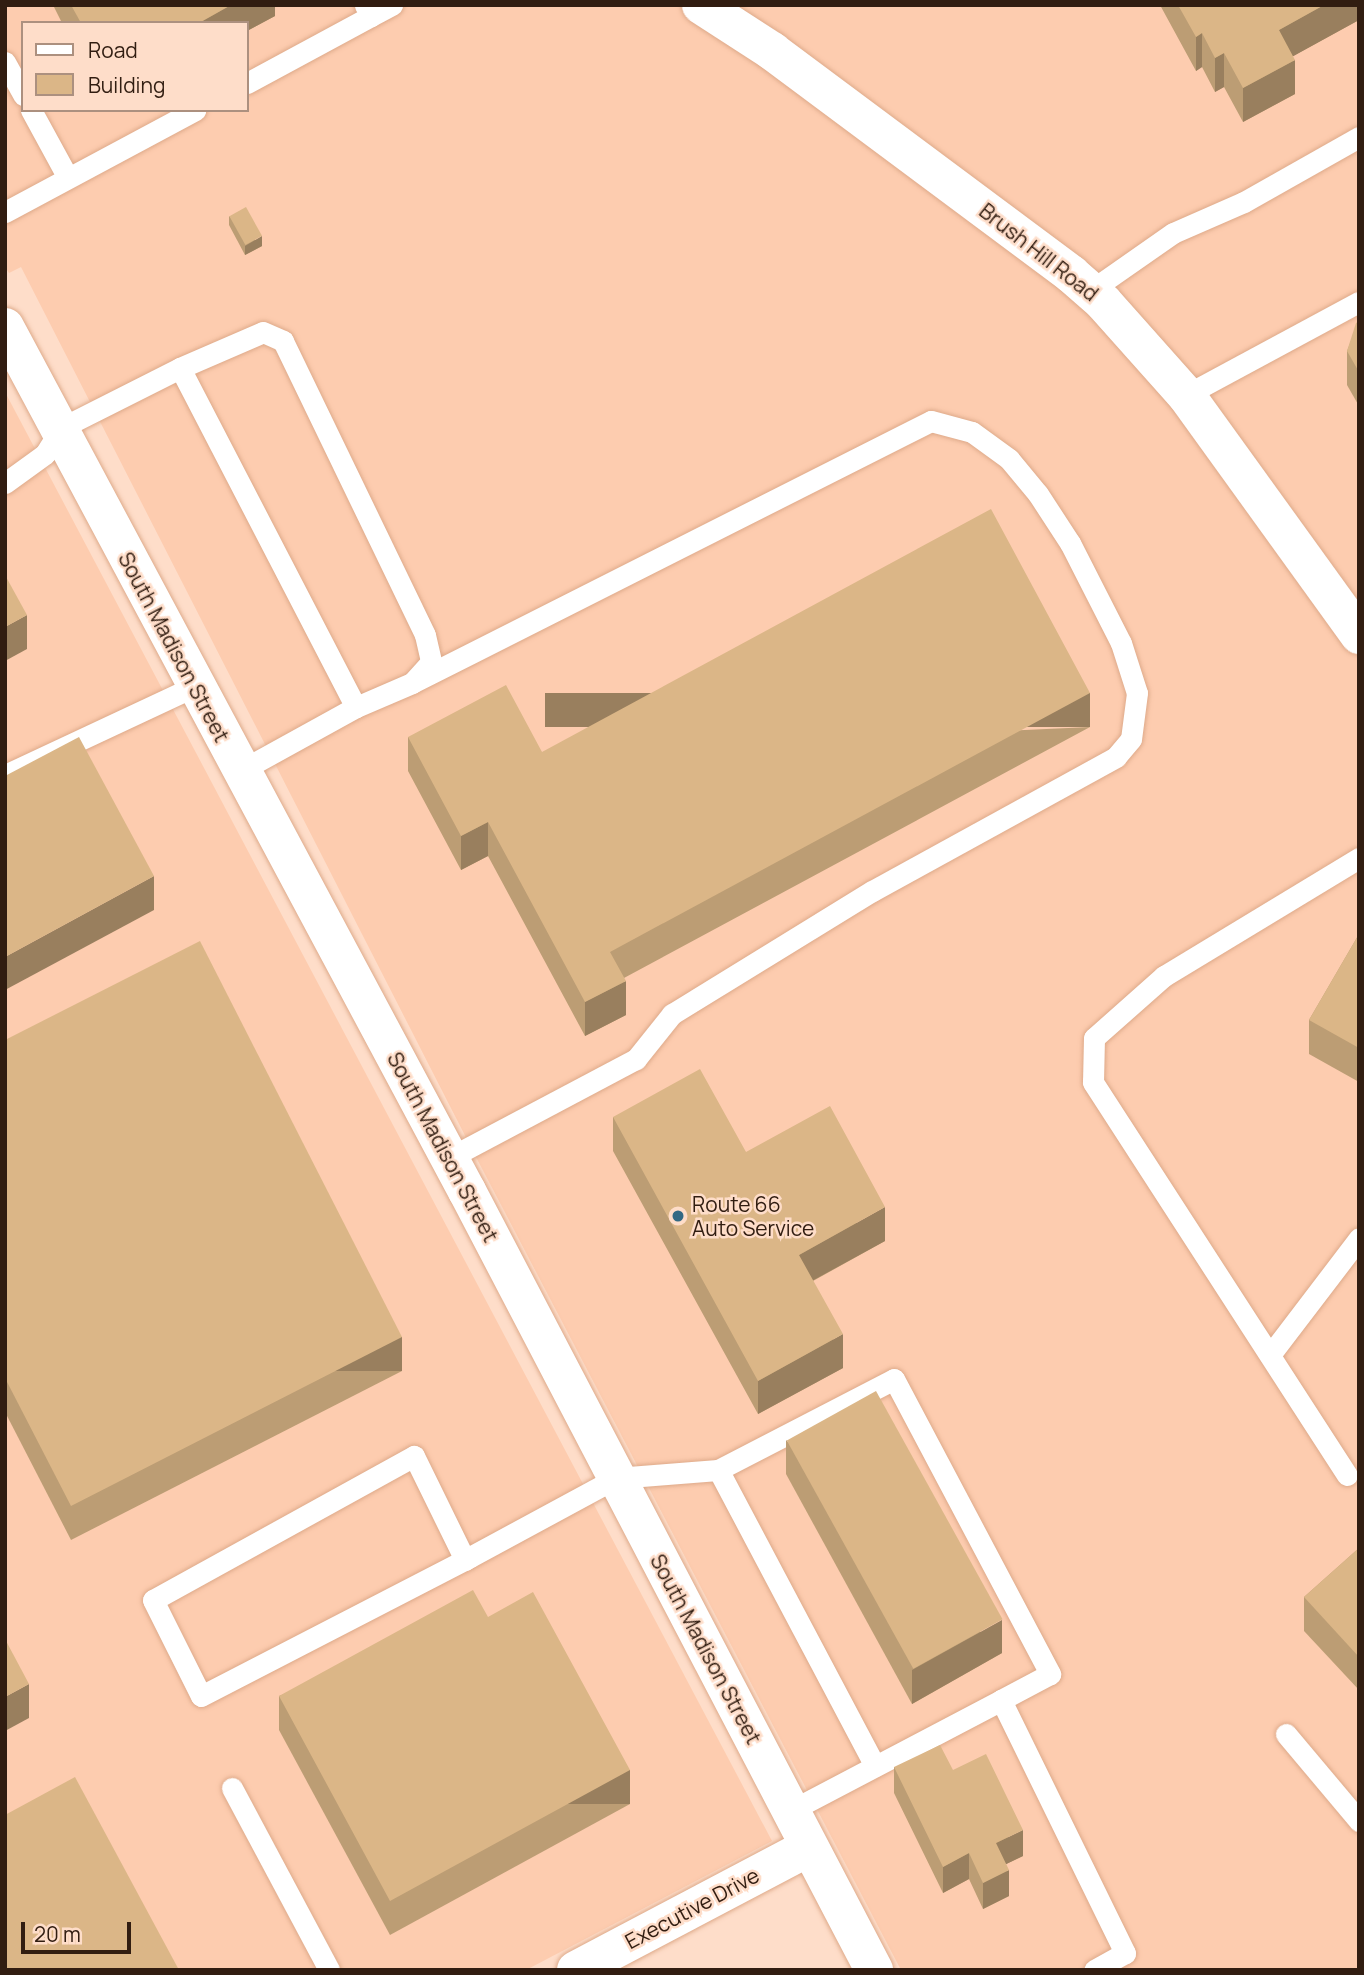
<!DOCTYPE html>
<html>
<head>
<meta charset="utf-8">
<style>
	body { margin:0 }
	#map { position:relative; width:1364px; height:1975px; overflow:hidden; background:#feddc9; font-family:Manrope,sans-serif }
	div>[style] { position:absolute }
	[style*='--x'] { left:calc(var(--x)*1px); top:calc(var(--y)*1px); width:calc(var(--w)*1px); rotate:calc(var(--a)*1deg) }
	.built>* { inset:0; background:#fdccaf }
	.roads { filter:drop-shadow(0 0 2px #deaa8a) drop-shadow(0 0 2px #deaa8a) }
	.service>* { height:21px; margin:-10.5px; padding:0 10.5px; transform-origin:10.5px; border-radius:10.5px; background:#fff }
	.minor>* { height:38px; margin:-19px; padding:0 19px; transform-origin:19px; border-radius:19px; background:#fff }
	.tertiary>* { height:38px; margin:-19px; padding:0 19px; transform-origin:19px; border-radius:19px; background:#fff }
	.wall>* { inset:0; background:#bc9d74 }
	.shaded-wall>* { inset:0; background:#997f5e; transform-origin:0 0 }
	.building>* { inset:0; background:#dbb687; transform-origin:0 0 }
	.dots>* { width:19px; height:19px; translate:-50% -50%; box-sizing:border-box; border:4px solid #feddc9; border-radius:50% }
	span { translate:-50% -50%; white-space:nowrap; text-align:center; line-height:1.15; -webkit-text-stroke:5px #feddc9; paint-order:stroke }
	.street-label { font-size:21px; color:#311d11 }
	.poi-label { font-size:21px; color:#311d11 }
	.left { translate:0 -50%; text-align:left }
	.frame { position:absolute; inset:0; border:7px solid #311d11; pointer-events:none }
	.legend { position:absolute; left:21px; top:21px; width:228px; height:91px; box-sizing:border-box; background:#feddc9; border:2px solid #ac907f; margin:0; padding:9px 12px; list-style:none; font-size:21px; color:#311d11 }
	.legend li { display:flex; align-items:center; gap:14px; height:35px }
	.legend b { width:35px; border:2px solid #ac907f }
	.scale { position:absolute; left:21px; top:1922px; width:110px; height:32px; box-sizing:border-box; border:4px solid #311d11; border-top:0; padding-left:9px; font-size:21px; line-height:24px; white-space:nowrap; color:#311d11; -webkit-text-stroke:5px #feddc9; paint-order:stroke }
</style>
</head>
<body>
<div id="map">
	<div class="built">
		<i style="clip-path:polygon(evenodd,5px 5px,1359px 5px,1359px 1970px,901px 1970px,477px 1159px,21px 267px,9px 273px,5px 267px,5px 5px,23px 23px,247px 23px,247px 110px,23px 110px,23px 23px)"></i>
		<i style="clip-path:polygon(5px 392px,772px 1841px,526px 1970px,5px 1970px)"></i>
	</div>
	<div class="roads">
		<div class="service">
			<i style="--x:371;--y:16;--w:24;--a:-28"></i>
			<i style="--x:5;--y:62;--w:38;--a:61"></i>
			<i style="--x:247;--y:83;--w:141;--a:-28.4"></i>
			<i style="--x:371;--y:16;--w:13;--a:-119"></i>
			<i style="--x:31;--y:110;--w:77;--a:61.4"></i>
			<i style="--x:5;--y:212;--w:216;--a:-28.2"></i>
			<i style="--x:1090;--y:291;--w:101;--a:-34.9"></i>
			<i style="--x:1173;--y:233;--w:77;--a:-23.6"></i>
			<i style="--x:1244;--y:202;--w:132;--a:-29.5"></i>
			<i style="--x:180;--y:368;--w:90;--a:-23.4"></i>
			<i style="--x:263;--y:332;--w:22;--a:24"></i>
			<i style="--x:283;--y:341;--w:326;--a:64.2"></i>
			<i style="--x:425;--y:635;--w:28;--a:77"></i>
			<i style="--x:431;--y:662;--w:28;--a:132"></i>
			<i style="--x:412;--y:683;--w:61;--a:156.8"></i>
			<i style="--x:1186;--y:395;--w:196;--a:-28.3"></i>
			<i style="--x:5;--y:483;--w:49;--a:-35.9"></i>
			<i style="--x:45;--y:454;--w:31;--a:-58"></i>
			<i style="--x:61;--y:428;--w:133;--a:-26.8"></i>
			<i style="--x:180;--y:368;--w:382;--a:62.6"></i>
			<i style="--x:356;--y:707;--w:132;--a:151.1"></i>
			<i style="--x:412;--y:683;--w:581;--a:-26.79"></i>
			<i style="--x:931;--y:421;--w:42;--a:15"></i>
			<i style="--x:972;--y:432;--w:46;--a:36.1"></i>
			<i style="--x:1009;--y:459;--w:45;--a:50.4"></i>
			<i style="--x:1038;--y:494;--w:59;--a:56.9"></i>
			<i style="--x:1070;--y:543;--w:112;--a:63"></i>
			<i style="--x:1121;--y:643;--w:52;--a:72.3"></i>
			<i style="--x:1137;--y:693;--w:46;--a:97.4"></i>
			<i style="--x:1131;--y:739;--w:23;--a:130"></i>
			<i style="--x:1116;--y:757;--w:278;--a:151.2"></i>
			<i style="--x:872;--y:891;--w:235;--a:148.4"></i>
			<i style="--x:672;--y:1014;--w:58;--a:128.7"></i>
			<i style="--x:636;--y:1059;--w:212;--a:152.1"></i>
			<i style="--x:5;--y:775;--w:210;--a:-25.1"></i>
			<i style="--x:1270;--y:1355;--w:147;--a:-52.7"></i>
			<i style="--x:1347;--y:1475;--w:468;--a:-122.9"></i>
			<i style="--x:1093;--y:1082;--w:44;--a:-88.7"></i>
			<i style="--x:1094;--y:1038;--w:94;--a:-41.5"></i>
			<i style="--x:1164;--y:976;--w:228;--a:-31.2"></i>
			<i style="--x:465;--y:1560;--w:116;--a:-116.1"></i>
			<i style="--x:414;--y:1456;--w:298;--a:151.1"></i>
			<i style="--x:153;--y:1600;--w:107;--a:63.4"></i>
			<i style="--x:201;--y:1696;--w:303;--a:-27.3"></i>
			<i style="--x:470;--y:1557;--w:166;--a:-28.4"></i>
			<i style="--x:616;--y:1478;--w:102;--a:-4.5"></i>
			<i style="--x:1286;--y:1734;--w:114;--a:50"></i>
			<i style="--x:875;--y:1766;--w:335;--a:-117.9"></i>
			<i style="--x:718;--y:1470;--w:198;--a:-27.3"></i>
			<i style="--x:894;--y:1379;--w:334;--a:62.1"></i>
			<i style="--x:1050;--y:1674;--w:55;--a:152"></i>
			<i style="--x:232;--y:1788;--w:206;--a:61.9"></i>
			<i style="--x:790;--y:1811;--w:238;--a:-27.7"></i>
			<i style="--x:1001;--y:1700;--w:282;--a:63.9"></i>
			<i style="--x:1125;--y:1953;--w:35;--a:151"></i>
		</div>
		<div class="minor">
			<i style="--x:701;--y:5;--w:85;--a:32.9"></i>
			<i style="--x:772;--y:51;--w:373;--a:36.7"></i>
			<i style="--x:1071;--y:274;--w:43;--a:41.2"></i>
			<i style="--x:1103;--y:302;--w:125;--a:48.3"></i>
			<i style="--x:1186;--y:395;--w:296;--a:54.2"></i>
			<i style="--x:576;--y:1970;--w:263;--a:-27.8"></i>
		</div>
		<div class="tertiary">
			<i style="--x:5;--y:327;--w:980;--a:61.87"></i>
			<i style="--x:467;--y:1191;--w:879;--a:62.41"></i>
		</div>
	</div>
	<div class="wall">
		<i style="clip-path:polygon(53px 5px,275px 5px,275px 16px,247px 31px,247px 23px,62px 23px)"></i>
		<i style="clip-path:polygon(1160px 5px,1359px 5px,1359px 20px,1293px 56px,1295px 94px,1243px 122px,1224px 87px,1215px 92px,1202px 67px,1196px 71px)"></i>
		<i style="clip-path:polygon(229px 216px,262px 246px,245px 255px,229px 225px)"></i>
		<i style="clip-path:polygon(1359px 321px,1359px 406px,1347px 385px,1347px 351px)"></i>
		<i style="clip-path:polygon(1090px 727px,624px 978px,626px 1015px,585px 1036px,488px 856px,461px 870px,408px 771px,408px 737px,542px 752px)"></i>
		<i style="clip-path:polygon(1359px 934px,1359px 1082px,1309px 1054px,1309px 1020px)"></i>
		<i style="clip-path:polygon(5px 1040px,402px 1371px,71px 1540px,5px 1412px)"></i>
		<i style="clip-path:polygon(613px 1117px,746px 1152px,885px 1241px,813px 1281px,843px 1368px,758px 1414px,613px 1151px)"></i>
		<i style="clip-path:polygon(786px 1440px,1002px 1653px,912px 1704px,786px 1474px)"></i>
		<i style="clip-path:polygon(1359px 1548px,1359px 1690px,1304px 1631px,1304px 1597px)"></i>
		<i style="clip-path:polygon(488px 1617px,630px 1804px,390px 1935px,279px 1730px,279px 1696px)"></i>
		<i style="clip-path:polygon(894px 1767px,953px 1770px,1023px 1856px,1006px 1864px,1009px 1896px,983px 1909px,969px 1879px,943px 1893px,894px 1793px)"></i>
	</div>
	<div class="shaded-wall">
		<i style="clip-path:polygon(231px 5px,275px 5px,275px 16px,247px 31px,247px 23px,199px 23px)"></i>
		<i style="clip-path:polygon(1324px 5px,1359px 5px,1359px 20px,1279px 64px,1279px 30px)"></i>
		<i style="clip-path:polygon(1202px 33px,1202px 67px,1196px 71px,1196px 37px)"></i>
		<i style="clip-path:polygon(1224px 53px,1224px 87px,1215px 92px,1215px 58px)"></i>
		<i style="clip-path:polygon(1295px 60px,1295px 94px,1243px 122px,1243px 88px)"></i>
		<i style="clip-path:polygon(262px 236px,262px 246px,245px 255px,245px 246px)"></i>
		<i style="clip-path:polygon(27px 615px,27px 649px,5px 661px,5px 627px)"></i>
		<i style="left:1090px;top:693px;width:34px;height:545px;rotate:90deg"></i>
		<i style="clip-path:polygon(488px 822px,488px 856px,461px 870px,461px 836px)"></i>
		<i style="clip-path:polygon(154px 876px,154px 910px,5px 990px,5px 957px)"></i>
		<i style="clip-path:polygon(626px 981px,626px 1015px,585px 1036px,585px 1002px)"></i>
		<i style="clip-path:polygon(885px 1207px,885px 1241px,799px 1288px,799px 1255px)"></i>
		<i style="clip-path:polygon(843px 1334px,843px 1368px,758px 1414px,758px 1381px)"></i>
		<i style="left:402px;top:1337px;width:34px;height:372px;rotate:90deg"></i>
		<i style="clip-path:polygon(1002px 1620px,1002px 1653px,912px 1704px,912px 1670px)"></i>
		<i style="clip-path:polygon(29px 1684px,29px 1718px,5px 1731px,5px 1697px)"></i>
		<i style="left:630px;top:1770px;width:34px;height:273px;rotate:90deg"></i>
		<i style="clip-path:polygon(1023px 1830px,1023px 1856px,996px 1869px,996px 1843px)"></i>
		<i style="clip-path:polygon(969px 1853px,969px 1879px,943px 1893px,943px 1867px)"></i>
		<i style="clip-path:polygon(1009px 1870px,1009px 1896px,983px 1909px,983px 1883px)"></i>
	</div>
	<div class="building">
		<i style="clip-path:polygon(71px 5px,231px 5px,199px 23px,81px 23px)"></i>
		<i style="clip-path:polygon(1178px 5px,1324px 5px,1279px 30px,1295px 60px,1243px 88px,1224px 53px,1215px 58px,1202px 33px,1196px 37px)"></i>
		<i style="left:246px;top:207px;width:33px;height:19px;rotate:61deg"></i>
		<i style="clip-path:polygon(1359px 321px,1359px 372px,1347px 351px,1356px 323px)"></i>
		<i style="clip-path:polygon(991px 509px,1090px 693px,610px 952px,626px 981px,585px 1002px,488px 822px,461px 836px,408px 737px,506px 685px,542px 752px)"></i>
		<i style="clip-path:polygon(5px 575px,27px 615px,5px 627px)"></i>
		<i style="clip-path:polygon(79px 737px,154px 876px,5px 957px,5px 776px)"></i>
		<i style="clip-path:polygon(1359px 934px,1359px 1048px,1309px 1020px)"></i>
		<i style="clip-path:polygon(200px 941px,402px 1337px,71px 1506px,5px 1378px,5px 1040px)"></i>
		<i style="clip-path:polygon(700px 1069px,746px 1152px,830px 1106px,885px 1207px,799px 1255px,843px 1334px,758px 1381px,613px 1117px)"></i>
		<i style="left:876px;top:1391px;width:261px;height:102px;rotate:61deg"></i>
		<i style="clip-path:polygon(1359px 1548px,1359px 1657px,1304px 1597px)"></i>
		<i style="clip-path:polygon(473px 1590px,488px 1617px,533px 1592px,630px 1770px,390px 1901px,279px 1696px)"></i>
		<i style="clip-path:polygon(5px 1639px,29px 1684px,5px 1697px)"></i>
		<i style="clip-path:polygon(940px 1745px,953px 1770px,986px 1754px,1023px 1830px,996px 1843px,1009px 1870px,983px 1883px,969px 1853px,943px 1867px,894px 1767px)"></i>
		<i style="clip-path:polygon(75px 1777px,179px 1970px,5px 1970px,5px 1815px)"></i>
	</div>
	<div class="dots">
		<i style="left:678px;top:1216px;background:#336984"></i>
	</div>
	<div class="street-label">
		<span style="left:1039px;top:252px;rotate:38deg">Brush Hill Road</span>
		<span style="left:174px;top:647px;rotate:62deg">South Madison Street</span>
		<span style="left:443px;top:1147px;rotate:62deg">South Madison Street</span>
		<span style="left:706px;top:1649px;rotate:62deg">South Madison Street</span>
		<span style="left:692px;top:1908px;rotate:-28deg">Executive Drive</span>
	</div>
	<div class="poi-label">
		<span class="left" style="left:692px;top:1216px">Route 66<br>Auto Service</span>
	</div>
	<div class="frame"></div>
	<ul class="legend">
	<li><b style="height:9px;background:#fff"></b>Road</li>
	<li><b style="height:19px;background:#dbb687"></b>Building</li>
	</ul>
	<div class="scale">20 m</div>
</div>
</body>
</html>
